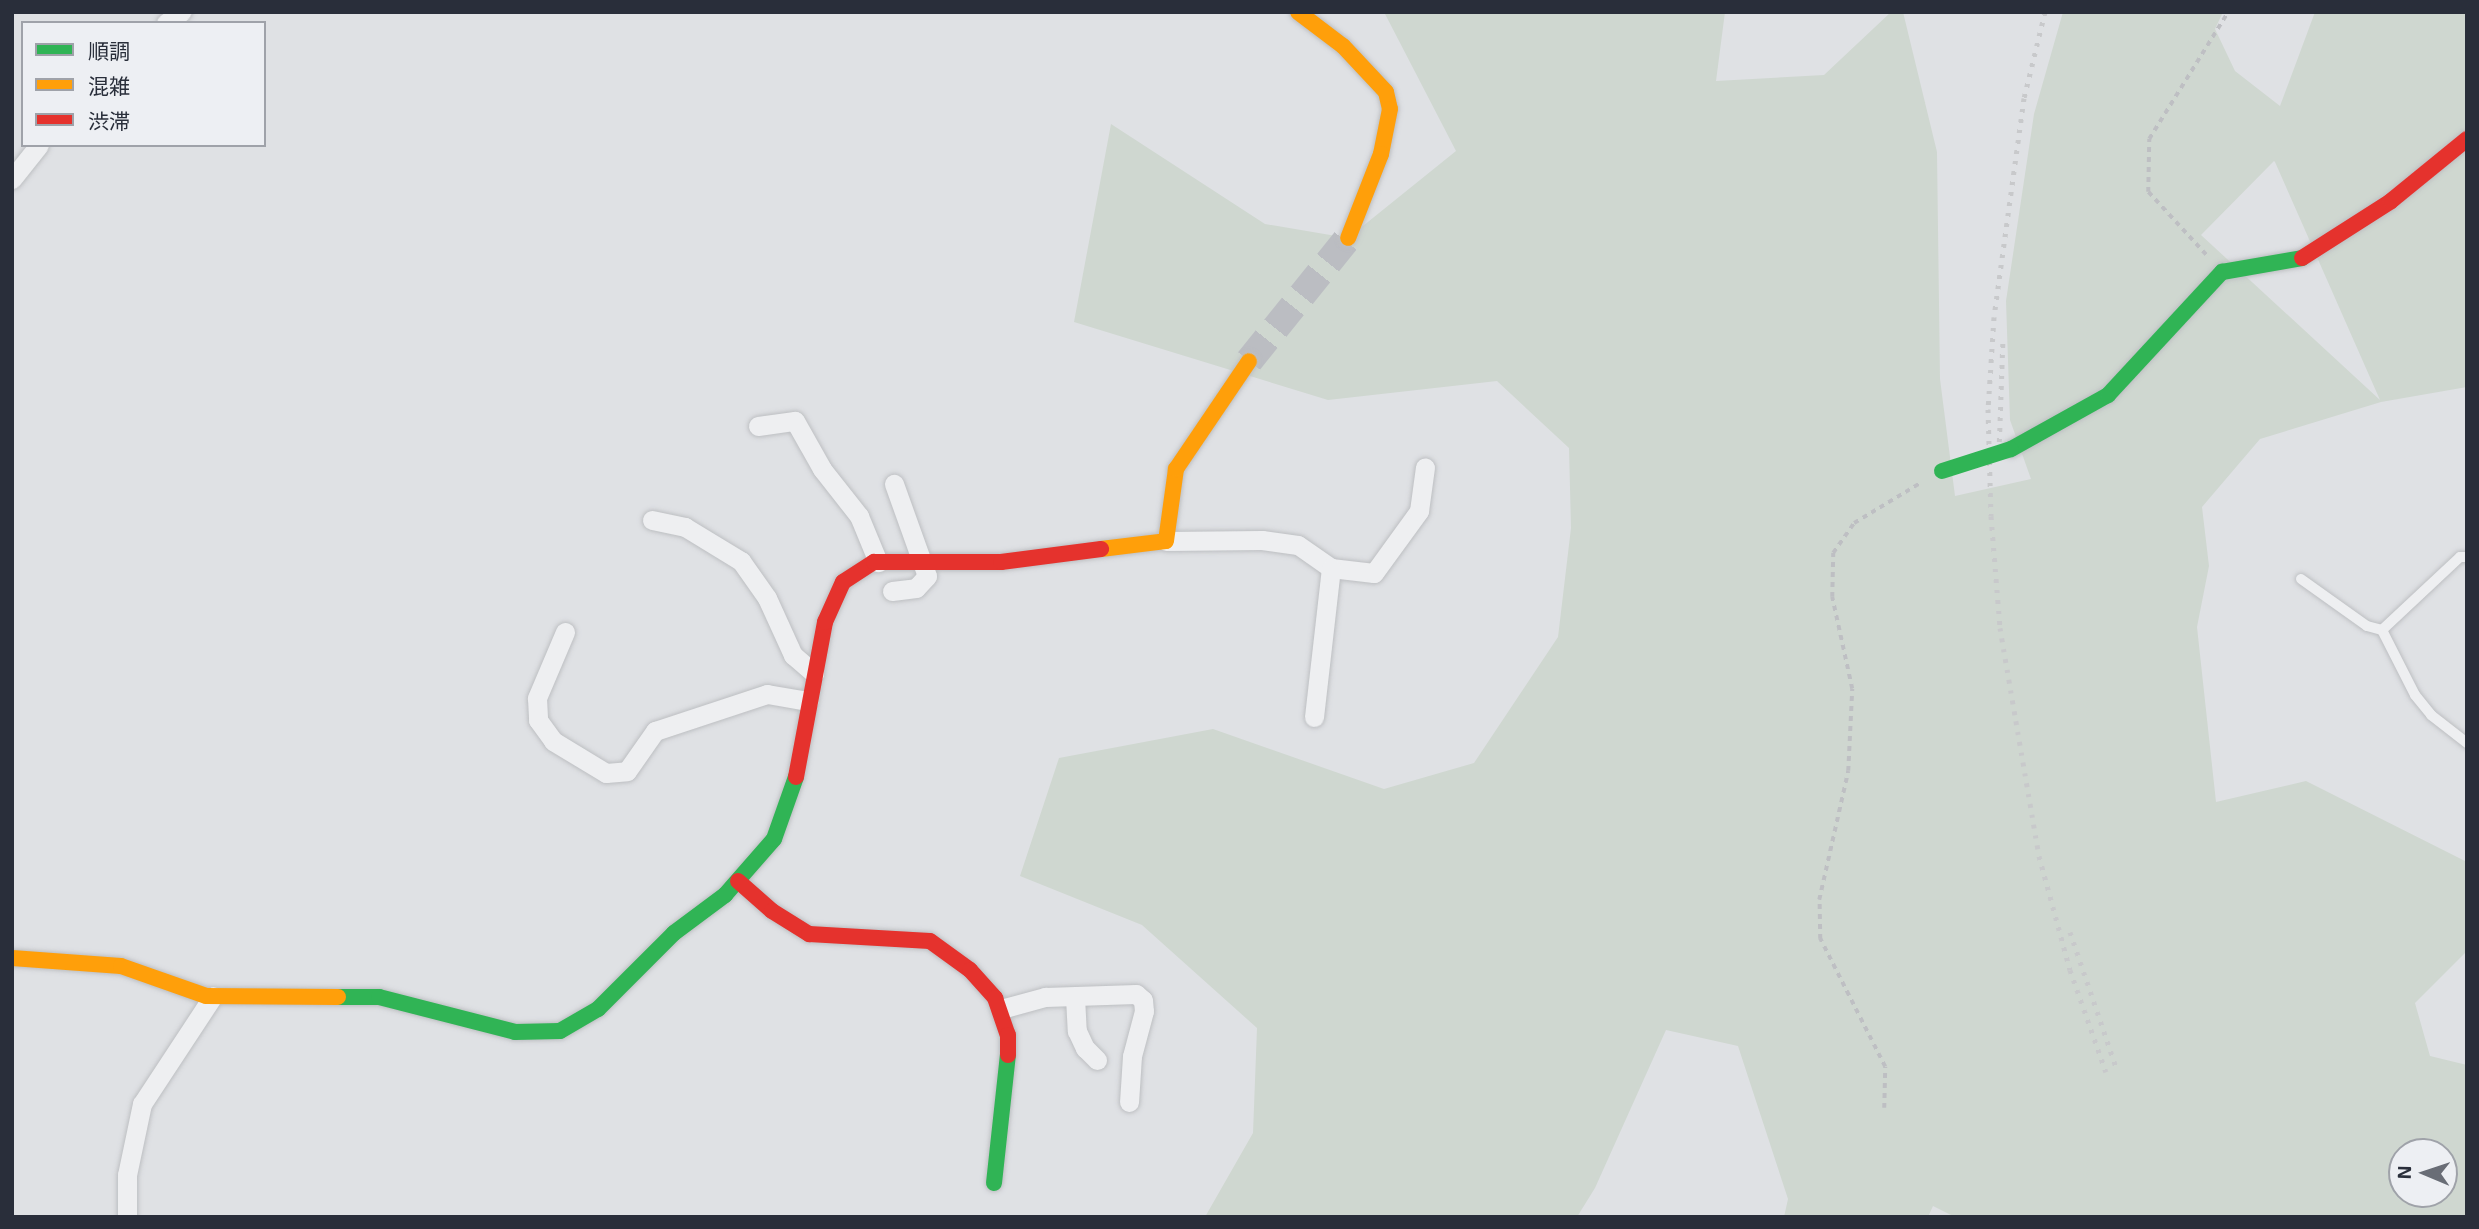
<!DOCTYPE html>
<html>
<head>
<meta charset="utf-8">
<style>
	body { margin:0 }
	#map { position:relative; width:2479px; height:1229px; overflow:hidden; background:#dfe1e4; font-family:"Exo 2","Noto Sans JP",sans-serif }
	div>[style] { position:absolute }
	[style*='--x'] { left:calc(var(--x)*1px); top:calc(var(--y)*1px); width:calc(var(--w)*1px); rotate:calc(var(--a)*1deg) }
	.green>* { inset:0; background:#cfd7d0 }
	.secondary-tunnel>* { height:28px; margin-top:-14px; transform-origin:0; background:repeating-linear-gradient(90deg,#bbbdc2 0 28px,transparent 0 42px) }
	.path>* { height:3.5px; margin-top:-1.75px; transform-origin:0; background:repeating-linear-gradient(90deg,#bebfc3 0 5px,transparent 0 10px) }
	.roads { filter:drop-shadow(0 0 2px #bdbfc2) drop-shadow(0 0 2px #bdbfc2) }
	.lane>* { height:10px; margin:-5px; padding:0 5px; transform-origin:5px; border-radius:5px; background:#eeeff1 }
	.street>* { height:19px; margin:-9.5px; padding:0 9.5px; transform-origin:9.5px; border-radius:9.5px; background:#eeeff1 }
	.fast>* { height:16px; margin:-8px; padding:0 8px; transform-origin:8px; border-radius:8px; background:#30b455 }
	.slow>* { height:16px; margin:-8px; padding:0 8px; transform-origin:8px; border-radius:8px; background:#ff9f0a }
	.jam>* { height:16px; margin:-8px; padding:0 8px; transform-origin:8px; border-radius:8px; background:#e5322d }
	.rail>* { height:5px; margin-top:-2.5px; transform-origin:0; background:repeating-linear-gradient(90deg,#c8c9cb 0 3.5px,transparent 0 10.5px) }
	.fast-bridge>* { height:16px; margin:-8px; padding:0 8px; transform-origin:8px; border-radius:8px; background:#30b455 }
	span { translate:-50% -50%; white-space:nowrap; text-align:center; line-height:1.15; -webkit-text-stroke:6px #edeff3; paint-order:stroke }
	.frame { position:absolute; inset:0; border:14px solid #292e3a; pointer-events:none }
	.legend { position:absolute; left:21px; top:21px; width:245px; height:126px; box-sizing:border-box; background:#edeff3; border:2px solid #9fa2a9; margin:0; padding:9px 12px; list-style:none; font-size:21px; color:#292e3a }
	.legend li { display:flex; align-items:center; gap:14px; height:35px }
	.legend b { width:35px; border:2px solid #9fa2a9 }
	.north { position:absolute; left:2388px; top:1138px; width:70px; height:70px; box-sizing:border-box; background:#edeff3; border:2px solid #9fa2a9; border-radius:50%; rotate:272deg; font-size:19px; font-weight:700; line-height:28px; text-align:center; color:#292e3a }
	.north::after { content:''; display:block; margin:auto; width:24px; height:32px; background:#696d76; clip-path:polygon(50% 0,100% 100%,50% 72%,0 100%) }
</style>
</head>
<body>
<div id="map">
	<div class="green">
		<i style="clip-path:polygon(evenodd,1384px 12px,1725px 12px,1716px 81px,1824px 75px,1891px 12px,1903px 12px,1937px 152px,1940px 379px,1955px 496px,2031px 479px,2010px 420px,2006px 301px,2034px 114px,2063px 12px,2223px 12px,2215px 29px,2235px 71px,2280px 106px,2315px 12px,2467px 12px,2467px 387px,2381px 402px,2260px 439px,2202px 507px,2209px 566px,2197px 627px,2216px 802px,2306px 781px,2467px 862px,2467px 951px,2415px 1003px,2430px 1056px,2467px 1065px,2467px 1217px,1955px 1217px,1933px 1206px,1928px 1217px,1784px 1217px,1788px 1199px,1738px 1046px,1666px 1030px,1595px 1188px,1577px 1217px,1205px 1217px,1253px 1133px,1257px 1028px,1142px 925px,1020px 876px,1059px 758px,1213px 729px,1384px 789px,1474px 763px,1558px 637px,1571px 528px,1569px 448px,1497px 381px,1328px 400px,1074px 322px,1111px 124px,1265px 224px,1348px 238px,1456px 151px,1384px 12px,2274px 161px,2275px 162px,2380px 400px,2201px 235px,2274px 161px,1384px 12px,2402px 1152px,2444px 1152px,2444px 1194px,2402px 1194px,2402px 1152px)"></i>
	</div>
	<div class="secondary-tunnel">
		<i style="--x:1249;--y:361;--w:158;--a:-51.2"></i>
	</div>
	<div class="path">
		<i style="--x:2206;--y:255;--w:86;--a:-132.6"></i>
		<i style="--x:2148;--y:192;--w:53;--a:-88.9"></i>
		<i style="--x:2149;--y:139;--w:150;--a:-58.1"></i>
		<i style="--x:1884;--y:1108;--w:41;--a:-88.6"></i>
		<i style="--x:1885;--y:1067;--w:144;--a:-116.9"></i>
		<i style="--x:1820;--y:939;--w:39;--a:-91"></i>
		<i style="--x:1819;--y:900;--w:132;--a:-77.3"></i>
		<i style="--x:1848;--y:771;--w:82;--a:-87.2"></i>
		<i style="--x:1852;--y:689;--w:94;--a:-102.3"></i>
		<i style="--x:1832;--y:597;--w:44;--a:-88.7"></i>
		<i style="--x:1833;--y:553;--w:37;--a:-55"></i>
		<i style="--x:1854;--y:523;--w:79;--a:-31.1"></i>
	</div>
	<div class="roads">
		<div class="lane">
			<i style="--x:2301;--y:579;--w:81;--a:35.5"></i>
			<i style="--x:2367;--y:626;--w:16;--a:15"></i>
			<i style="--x:2382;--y:630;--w:107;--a:-43.1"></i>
			<i style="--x:2460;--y:557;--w:7;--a:0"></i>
			<i style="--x:2382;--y:630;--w:73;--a:63.1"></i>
			<i style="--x:2415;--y:695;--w:26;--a:51"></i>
			<i style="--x:2431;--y:715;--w:46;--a:37.9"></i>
		</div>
		<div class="street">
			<i style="--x:166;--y:23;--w:19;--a:-36"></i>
			<i style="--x:12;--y:179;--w:43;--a:-51.5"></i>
			<i style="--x:758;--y:426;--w:37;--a:-8"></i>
			<i style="--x:795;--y:421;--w:55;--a:60.6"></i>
			<i style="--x:822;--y:469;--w:60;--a:51.8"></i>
			<i style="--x:859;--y:516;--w:50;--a:67.6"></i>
			<i style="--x:652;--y:520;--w:34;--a:12"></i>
			<i style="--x:685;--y:527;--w:66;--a:31.3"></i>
			<i style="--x:741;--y:561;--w:45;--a:54.9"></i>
			<i style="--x:767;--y:598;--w:63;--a:65.5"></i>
			<i style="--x:793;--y:655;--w:28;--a:41"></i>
			<i style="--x:1166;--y:541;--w:96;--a:-0.6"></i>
			<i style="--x:1262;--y:540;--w:36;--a:8"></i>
			<i style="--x:1298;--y:545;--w:40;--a:34.9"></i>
			<i style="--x:1331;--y:568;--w:43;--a:6.6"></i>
			<i style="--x:1374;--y:573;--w:77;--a:-54"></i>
			<i style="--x:1419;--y:511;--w:44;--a:-82.2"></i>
			<i style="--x:892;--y:591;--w:24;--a:-7"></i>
			<i style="--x:916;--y:588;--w:16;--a:-47"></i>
			<i style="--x:927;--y:576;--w:98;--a:-109.7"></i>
			<i style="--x:565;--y:632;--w:72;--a:113"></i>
			<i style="--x:537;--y:698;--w:22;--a:87"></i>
			<i style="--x:538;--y:720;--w:26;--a:54"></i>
			<i style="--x:553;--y:741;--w:62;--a:31.1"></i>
			<i style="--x:606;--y:773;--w:21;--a:-5"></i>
			<i style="--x:627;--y:771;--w:49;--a:-55"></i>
			<i style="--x:655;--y:731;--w:118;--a:-18.3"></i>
			<i style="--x:767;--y:694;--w:42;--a:9.7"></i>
			<i style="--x:1314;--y:717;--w:150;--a:-83.5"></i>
			<i style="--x:1075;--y:997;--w:34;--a:87"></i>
			<i style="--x:1077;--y:1031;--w:19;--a:65"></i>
			<i style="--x:1085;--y:1048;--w:17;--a:45"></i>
			<i style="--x:1001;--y:1009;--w:46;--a:-15.3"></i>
			<i style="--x:1045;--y:997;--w:91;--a:-1.9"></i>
			<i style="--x:1136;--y:994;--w:9;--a:41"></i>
			<i style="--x:1143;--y:1000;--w:11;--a:85"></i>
			<i style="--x:1144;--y:1011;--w:47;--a:104.9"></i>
			<i style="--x:1132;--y:1056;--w:46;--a:93.7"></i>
			<i style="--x:127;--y:1217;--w:42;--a:-90"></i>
			<i style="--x:127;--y:1175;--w:73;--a:-78.1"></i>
			<i style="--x:142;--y:1104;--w:129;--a:-56.7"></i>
		</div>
		<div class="fast">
			<i style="--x:2011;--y:449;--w:111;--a:-29.1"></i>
			<i style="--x:2108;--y:395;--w:168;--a:-47.2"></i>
			<i style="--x:2222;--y:272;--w:81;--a:-9.9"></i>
			<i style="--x:338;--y:997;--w:41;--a:0"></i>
			<i style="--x:379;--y:997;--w:140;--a:14.4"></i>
			<i style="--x:515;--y:1032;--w:45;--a:-1.3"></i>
			<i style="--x:560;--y:1031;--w:44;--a:-30.1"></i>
			<i style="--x:598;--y:1009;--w:107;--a:-45"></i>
			<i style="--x:674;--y:933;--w:64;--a:-36.7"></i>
			<i style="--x:725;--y:895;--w:74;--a:-48.8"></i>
			<i style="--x:774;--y:839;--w:66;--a:-70.5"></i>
			<i style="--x:994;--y:1183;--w:129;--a:-83.8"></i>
		</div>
		<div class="slow">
			<i style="--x:1298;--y:12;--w:56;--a:37.1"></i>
			<i style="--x:1343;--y:46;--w:63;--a:46.9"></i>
			<i style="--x:1386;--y:92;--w:17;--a:77"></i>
			<i style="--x:1390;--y:109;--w:46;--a:101.3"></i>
			<i style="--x:1381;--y:154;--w:90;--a:111.4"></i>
			<i style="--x:1101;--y:549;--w:65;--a:-7"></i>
			<i style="--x:1166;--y:541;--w:73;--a:-82.1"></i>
			<i style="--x:1176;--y:469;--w:130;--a:-55.9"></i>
			<i style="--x:12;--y:958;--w:109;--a:4.2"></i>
			<i style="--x:121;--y:966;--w:90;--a:19.4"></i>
			<i style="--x:206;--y:996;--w:132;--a:0.4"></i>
		</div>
		<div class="jam">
			<i style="--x:2302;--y:258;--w:106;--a:-32.6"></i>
			<i style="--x:2391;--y:201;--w:98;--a:-39.2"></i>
			<i style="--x:796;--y:777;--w:158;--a:-79.4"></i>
			<i style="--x:825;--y:622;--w:44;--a:-65.8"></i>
			<i style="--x:843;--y:582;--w:37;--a:-33"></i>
			<i style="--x:874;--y:562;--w:127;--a:0"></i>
			<i style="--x:1001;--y:562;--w:101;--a:-7.4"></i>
			<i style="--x:738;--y:881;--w:45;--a:41.4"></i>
			<i style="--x:772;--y:911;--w:44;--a:31.9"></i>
			<i style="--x:809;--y:934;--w:121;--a:3.3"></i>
			<i style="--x:930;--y:941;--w:49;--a:35.9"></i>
			<i style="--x:970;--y:970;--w:38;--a:48"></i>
			<i style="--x:995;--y:998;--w:39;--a:71"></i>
			<i style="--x:1008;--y:1035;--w:20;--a:90"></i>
		</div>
	</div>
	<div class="rail">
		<i style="--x:2045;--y:12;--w:89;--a:103.7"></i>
		<i style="--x:2024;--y:98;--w:221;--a:97.8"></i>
		<i style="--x:1994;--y:317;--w:92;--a:93.7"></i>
		<i style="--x:1988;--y:409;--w:107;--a:88.4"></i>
		<i style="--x:1991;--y:516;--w:112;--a:85.4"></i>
		<i style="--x:2000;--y:628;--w:231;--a:80.3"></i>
		<i style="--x:2039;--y:856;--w:118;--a:74.8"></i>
		<i style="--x:2070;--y:970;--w:108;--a:70.6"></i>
		<i style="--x:1999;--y:452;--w:115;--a:-88"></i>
		<i style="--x:2070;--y:932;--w:143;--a:71.2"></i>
	</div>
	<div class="fast-bridge">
		<i style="--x:1942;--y:471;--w:72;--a:-17.7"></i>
	</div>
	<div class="frame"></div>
	<ul class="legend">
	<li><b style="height:9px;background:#30b455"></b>順調</li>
	<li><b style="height:9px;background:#ff9f0a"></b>混雑</li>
	<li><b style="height:9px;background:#e5322d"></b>渋滞</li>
	</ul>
	<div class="north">N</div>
</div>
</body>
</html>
